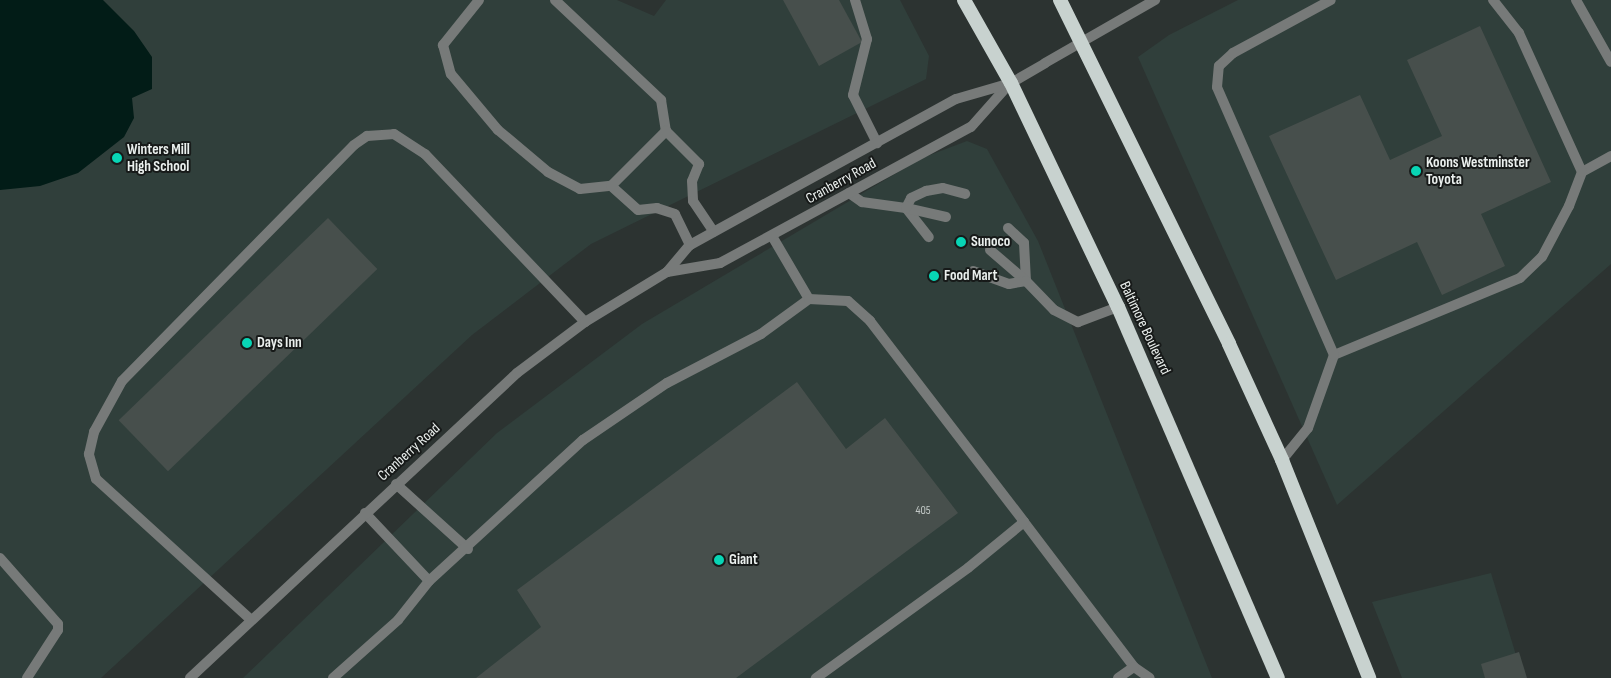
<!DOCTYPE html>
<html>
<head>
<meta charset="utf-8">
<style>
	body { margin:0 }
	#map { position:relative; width:1611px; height:678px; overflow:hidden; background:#2c3331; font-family:"Sofia Sans Condensed",sans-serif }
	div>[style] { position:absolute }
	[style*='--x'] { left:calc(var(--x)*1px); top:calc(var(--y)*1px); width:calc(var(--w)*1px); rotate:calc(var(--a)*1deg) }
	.built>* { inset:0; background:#303f3b }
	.water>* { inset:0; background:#021c17 }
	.building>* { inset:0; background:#474f4c; transform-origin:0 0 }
	.service>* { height:10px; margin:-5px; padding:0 5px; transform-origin:5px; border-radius:5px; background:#777a79 }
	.minor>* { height:10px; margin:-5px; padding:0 5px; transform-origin:5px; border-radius:5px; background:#777a79 }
	.tertiary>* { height:10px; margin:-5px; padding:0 5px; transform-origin:5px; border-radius:5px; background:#777a79 }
	.trunk>* { height:14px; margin:-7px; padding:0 7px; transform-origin:7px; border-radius:7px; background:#c8d2cf }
	.dots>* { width:14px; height:14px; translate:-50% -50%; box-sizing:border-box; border:2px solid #171a19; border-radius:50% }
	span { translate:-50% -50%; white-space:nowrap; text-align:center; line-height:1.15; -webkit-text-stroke:4px #171a19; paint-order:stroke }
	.number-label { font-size:12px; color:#c2c8c6 }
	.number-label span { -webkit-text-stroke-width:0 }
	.poi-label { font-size:15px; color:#ebf0ee; font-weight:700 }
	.left { translate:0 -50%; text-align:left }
	.street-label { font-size:15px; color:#ebf0ee }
</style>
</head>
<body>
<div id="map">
	<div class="built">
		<i style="clip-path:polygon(0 0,617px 0,654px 16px,666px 0,900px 0,929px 56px,926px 79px,591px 244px,472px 335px,101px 678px,0 678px)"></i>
		<i style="clip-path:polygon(1238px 0,1611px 0,1611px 264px,1337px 505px,1138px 57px,1169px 35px)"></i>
		<i style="clip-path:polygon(967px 141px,987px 149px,1038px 241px,1212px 678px,243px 678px,497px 433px,642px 324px,922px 158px)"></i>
		<i style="clip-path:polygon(1491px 573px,1523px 678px,1402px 678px,1372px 602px)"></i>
	</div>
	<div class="water">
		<i style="clip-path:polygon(0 0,103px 0,134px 31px,152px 57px,152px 89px,132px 98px,134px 118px,124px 137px,78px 173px,40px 186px,0 190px)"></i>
	</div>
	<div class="building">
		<i style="clip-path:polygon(783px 0,839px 0,862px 42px,819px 66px)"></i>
		<i style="clip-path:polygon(1480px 26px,1551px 182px,1481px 214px,1505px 266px,1442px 295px,1417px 242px,1336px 280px,1269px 136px,1360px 95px,1390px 160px,1442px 136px,1407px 60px)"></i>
		<i style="left:328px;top:218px;width:71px;height:291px;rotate:46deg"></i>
		<i style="clip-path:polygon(797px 382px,846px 449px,885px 418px,958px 513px,736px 678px,476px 678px,541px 627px,517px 590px)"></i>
		<i style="clip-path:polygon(1519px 652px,1527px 678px,1485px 678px,1481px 664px)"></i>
	</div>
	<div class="service">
		<i style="--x:479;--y:0;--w:58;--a:128.7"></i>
		<i style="--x:443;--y:45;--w:30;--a:75"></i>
		<i style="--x:451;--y:74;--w:73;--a:50"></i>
		<i style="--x:498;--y:130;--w:65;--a:40"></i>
		<i style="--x:548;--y:172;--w:36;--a:28"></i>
		<i style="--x:580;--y:189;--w:31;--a:-6"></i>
		<i style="--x:555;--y:0;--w:146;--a:43.3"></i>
		<i style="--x:661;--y:100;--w:31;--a:81"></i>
		<i style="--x:855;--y:0;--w:41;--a:72.9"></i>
		<i style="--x:867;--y:39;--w:58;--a:104"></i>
		<i style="--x:853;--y:95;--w:54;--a:63.4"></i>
		<i style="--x:1576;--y:0;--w:71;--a:60.6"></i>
		<i style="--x:1582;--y:172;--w:33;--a:-29"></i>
		<i style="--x:849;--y:193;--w:16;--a:35"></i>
		<i style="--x:862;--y:202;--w:44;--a:7.8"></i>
		<i style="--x:906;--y:208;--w:37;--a:52"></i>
		<i style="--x:946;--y:217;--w:41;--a:-167.3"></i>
		<i style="--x:906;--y:208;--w:11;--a:-63"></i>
		<i style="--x:911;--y:198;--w:17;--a:-25"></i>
		<i style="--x:926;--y:191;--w:17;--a:-10"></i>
		<i style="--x:943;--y:188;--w:23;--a:15"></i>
		<i style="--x:1008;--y:228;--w:22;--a:43"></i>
		<i style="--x:1024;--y:243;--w:38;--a:87"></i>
		<i style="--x:772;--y:236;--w:73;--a:59.6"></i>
		<i style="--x:690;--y:245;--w:34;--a:-116"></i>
		<i style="--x:675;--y:214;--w:19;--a:-162"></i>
		<i style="--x:657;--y:208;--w:19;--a:174"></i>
		<i style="--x:638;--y:210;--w:36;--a:-138"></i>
		<i style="--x:611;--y:186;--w:78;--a:-45"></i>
		<i style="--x:666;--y:131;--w:47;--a:45"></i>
		<i style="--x:699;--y:164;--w:18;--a:112"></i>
		<i style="--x:692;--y:181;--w:20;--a:87"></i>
		<i style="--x:693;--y:201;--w:37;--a:56"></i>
		<i style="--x:990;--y:250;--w:48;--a:40.7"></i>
		<i style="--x:973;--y:271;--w:38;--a:20"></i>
		<i style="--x:1009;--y:284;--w:17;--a:-10"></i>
		<i style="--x:1026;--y:281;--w:40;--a:46"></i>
		<i style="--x:1054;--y:310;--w:27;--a:27"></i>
		<i style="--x:1078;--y:322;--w:43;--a:-20.6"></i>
		<i style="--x:1334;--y:355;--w:201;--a:-22.5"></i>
		<i style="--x:1520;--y:278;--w:30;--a:-44"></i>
		<i style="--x:1542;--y:257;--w:58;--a:-62.1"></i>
		<i style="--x:1569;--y:206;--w:36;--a:-69"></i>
		<i style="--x:1582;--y:172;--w:153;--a:-114.4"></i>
		<i style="--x:1519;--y:33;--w:42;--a:-128.2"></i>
		<i style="--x:1282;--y:460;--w:41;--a:-50.9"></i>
		<i style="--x:1308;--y:428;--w:77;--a:-70.4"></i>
		<i style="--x:1334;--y:355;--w:292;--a:-113.6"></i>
		<i style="--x:1217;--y:87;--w:21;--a:-85"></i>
		<i style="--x:1219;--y:66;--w:19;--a:-43"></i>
		<i style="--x:1233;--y:53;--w:111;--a:-28.4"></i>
		<i style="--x:1024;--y:522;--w:182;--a:52.8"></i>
		<i style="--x:1134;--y:667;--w:19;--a:35"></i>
		<i style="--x:0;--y:558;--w:88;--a:48.7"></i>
		<i style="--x:58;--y:624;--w:6;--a:90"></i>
		<i style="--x:58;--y:630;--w:57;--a:122.9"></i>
		<i style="--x:249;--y:618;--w:207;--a:-137.7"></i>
		<i style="--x:96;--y:479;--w:26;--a:-106"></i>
		<i style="--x:89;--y:454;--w:23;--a:-77"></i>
		<i style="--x:94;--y:432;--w:58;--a:-61.2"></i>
		<i style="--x:122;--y:381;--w:331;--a:-45.5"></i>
		<i style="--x:354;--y:145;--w:16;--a:-35"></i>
		<i style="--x:367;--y:136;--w:27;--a:-4"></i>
		<i style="--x:394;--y:134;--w:37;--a:33"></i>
		<i style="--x:425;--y:154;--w:232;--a:46.4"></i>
		<i style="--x:1118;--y:678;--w:19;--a:-35"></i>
	</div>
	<div class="minor">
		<i style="--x:1045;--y:63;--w:127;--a:-29.8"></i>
		<i style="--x:396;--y:484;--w:97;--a:42.1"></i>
		<i style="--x:365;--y:513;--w:93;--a:46.7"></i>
		<i style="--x:333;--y:678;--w:87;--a:-41.7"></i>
		<i style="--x:398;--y:620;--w:50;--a:-51.5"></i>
		<i style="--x:429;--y:581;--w:209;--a:-42.5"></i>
		<i style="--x:583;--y:440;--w:102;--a:-34.2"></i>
		<i style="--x:667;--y:383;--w:106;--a:-27.5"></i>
		<i style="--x:761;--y:334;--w:59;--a:-36.1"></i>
		<i style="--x:809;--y:299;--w:39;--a:3"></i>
		<i style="--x:848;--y:301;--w:30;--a:42"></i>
		<i style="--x:870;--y:321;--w:253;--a:52.5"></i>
		<i style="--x:1024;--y:522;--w:72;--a:140.6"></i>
		<i style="--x:968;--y:568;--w:188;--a:144.1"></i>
	</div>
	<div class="tertiary">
		<i style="--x:667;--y:272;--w:54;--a:-9.6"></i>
		<i style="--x:720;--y:263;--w:285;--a:-28.5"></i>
		<i style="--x:971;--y:127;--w:59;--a:-48.4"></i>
		<i style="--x:190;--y:678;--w:447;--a:-43"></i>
		<i style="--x:517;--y:373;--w:85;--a:-36.9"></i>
		<i style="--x:585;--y:322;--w:96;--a:-31.4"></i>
		<i style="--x:667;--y:272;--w:35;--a:-50"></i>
		<i style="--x:690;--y:245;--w:303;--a:-28.8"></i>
		<i style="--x:956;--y:99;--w:57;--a:-16.2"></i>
		<i style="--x:1011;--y:83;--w:39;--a:-30"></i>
	</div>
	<div class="trunk">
		<i style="--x:964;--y:0;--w:95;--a:60.5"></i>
		<i style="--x:1011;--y:83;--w:248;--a:64.5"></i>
		<i style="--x:1118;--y:307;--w:404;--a:66.7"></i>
		<i style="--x:1060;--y:0;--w:383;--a:63.8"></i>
		<i style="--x:1229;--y:344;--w:128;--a:65.4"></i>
		<i style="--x:1282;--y:460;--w:235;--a:68.2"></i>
	</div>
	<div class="dots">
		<i style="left:117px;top:158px;background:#08d5b5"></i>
		<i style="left:1416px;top:171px;background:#08d5b5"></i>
		<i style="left:961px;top:242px;background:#08d5b5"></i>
		<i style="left:934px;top:276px;background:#08d5b5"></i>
		<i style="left:247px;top:343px;background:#08d5b5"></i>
		<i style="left:719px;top:560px;background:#08d5b5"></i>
	</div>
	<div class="number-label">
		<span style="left:923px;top:511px">405</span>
	</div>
	<div class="poi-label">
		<span class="left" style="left:127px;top:158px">Winters Mill<br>High School</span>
		<span class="left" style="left:1426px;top:171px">Koons Westminster<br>Toyota</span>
		<span class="left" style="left:971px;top:242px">Sunoco</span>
		<span class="left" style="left:944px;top:276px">Food Mart</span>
		<span class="left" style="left:257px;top:343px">Days Inn</span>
		<span class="left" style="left:729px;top:560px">Giant</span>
	</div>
	<div class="street-label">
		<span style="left:841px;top:181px;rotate:-29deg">Cranberry Road</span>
		<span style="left:1145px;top:328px;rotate:65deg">Baltimore Boulevard</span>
		<span style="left:409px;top:452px;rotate:-42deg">Cranberry Road</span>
	</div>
</div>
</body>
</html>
